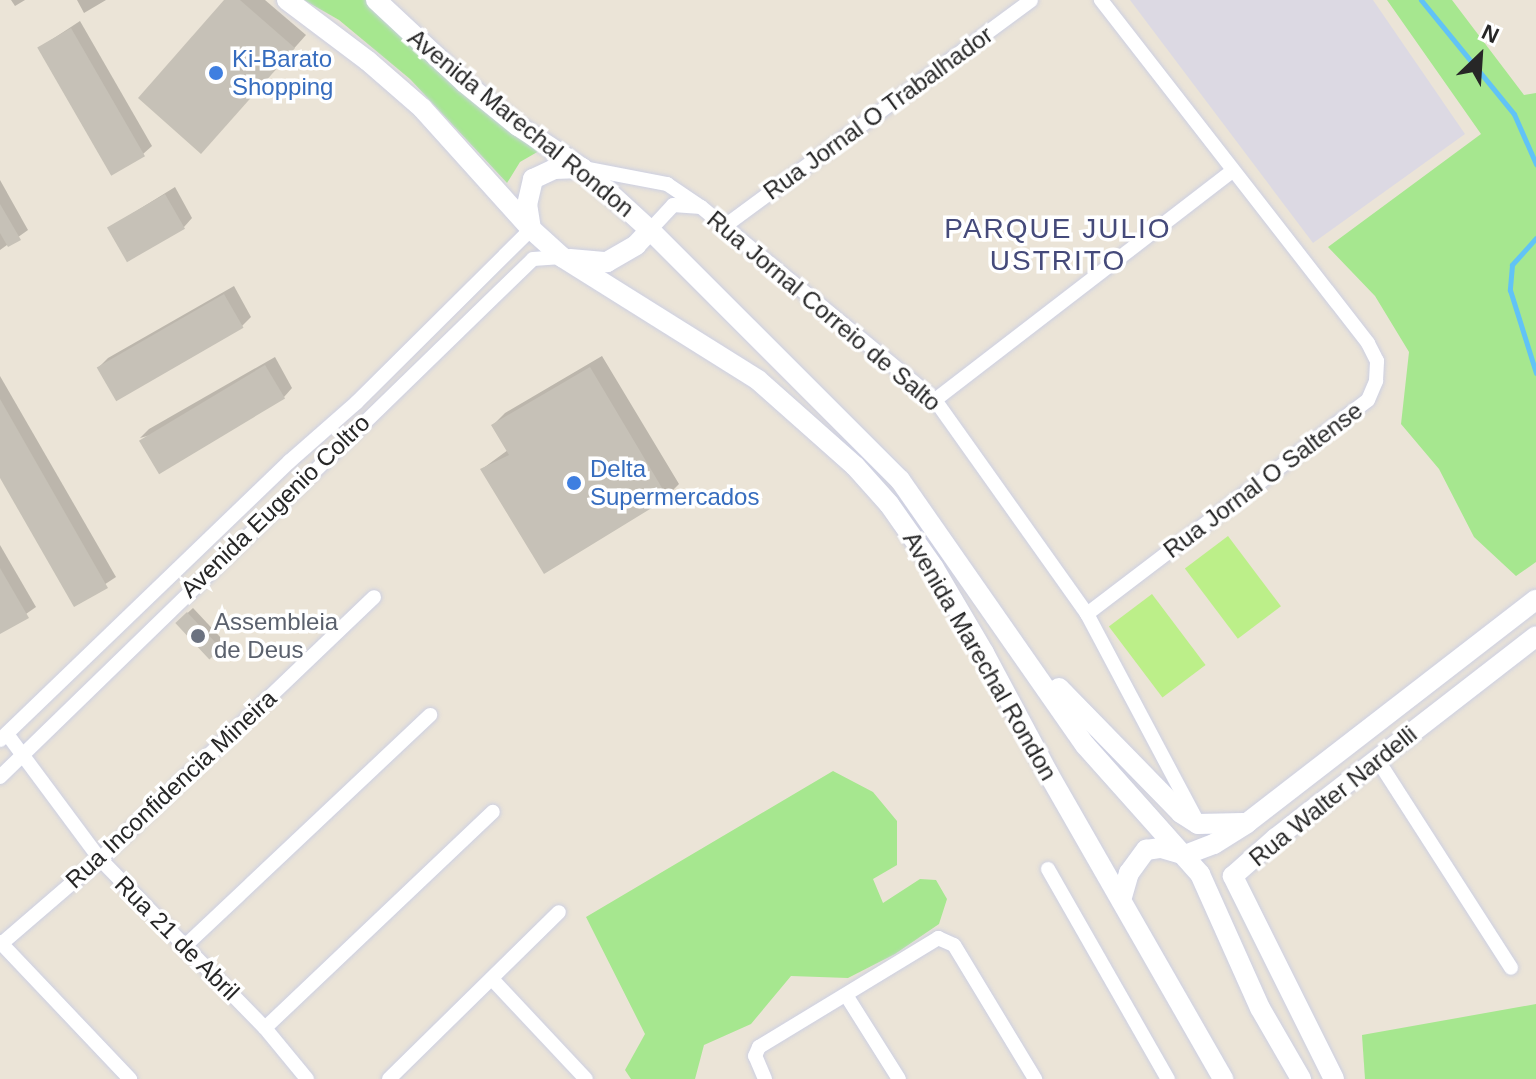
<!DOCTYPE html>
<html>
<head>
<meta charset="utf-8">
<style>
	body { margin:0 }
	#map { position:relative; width:1536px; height:1079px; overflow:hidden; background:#ebe4d7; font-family:Arial,sans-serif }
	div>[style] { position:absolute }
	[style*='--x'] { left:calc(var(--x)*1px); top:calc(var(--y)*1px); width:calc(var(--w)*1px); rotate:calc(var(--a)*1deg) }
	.industrial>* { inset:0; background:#dcd9e3 }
	.green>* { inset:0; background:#a6e78f }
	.pitch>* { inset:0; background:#bcef89; transform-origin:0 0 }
	.shadow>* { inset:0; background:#0003; transform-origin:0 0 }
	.stream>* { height:5px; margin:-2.5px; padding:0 2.5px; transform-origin:2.5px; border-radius:2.5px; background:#61c3f6 }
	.building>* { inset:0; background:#c6c1b7; transform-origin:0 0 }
	.roads { filter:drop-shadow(0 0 2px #cccfe2) drop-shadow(0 0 2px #cccfe2) }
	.street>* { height:14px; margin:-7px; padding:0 7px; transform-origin:7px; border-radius:7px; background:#fff }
	.secondary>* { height:20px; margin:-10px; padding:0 10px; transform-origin:10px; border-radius:10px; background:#fff }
	.dots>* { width:22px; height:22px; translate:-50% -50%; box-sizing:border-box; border:4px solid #fff; border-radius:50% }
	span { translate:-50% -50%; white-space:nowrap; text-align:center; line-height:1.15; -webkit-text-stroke:7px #fff; paint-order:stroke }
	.shop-label { font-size:24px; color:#366cbe }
	.left { translate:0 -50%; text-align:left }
	.street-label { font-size:24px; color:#272727 }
	.worship-label { font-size:24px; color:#5b616d }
	.quarter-label { font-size:28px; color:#454a7a; letter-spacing:2px }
	.north { position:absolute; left:1440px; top:16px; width:80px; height:80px; -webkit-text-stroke:6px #fff; paint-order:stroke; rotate:25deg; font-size:22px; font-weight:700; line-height:32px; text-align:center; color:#272727 }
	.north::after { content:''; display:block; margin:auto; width:28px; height:36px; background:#272727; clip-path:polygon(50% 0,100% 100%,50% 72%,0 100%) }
</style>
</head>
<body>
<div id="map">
	<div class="industrial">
		<i style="clip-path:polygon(1130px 0,1373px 0,1465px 134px,1313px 243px)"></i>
	</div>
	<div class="green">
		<i style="clip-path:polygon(304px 0,369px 0,539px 151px,520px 162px,507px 183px,410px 79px,339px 20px)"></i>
		<i style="clip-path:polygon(1387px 0,1452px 0,1524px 95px,1536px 93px,1536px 562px,1516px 576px,1474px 537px,1439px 469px,1401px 424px,1409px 352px,1375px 296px,1328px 247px,1481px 134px)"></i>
		<i style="clip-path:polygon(833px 771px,873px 792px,897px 821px,897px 865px,873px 879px,883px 903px,920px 879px,936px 880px,947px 899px,939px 924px,895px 954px,848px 978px,791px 976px,751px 1024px,704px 1045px,695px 1079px,631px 1079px,625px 1070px,645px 1034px,586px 917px)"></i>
		<i style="clip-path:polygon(1536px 1004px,1536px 1079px,1365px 1079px,1362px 1035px)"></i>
	</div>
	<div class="pitch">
		<i style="left:1228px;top:536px;width:88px;height:54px;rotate:53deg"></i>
		<i style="left:1152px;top:594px;width:89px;height:54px;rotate:53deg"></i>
	</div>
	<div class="shadow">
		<i style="clip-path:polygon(11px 0,25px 0,15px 6px)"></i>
		<i style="clip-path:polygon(77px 0,106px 0,84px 13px)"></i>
		<i style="clip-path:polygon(227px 0,265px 0,306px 35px,213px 139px)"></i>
		<i style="clip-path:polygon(80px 21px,152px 146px,143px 154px,39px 48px)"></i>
		<i style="clip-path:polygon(0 180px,28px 230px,0 250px)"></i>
		<i style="clip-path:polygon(175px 187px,192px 218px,184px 227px,109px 228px)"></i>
		<i style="clip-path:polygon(234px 286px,251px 317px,242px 326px,99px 367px,108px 358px)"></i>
		<i style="clip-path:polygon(602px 356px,679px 484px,667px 496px,545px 571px,482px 469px,508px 450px,493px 425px,505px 413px)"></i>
		<i style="clip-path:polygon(275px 357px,292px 388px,284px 397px,140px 438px,149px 429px)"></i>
		<i style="clip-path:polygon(0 376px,116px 577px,75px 604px,0 474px)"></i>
		<i style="clip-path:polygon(0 545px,36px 607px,0 632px)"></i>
		<i style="left:193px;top:608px;width:47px;height:21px;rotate:47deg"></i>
	</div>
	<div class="stream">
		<i style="--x:1421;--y:0;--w:147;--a:50.8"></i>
		<i style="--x:1514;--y:114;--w:55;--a:66.3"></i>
		<i style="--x:1536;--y:238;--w:36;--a:132"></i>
		<i style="--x:1512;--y:265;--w:25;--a:95"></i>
		<i style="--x:1510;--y:290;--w:87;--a:72.6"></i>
	</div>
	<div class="building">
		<i style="clip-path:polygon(224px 0,240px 0,295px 48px,201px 154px,138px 98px)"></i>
		<i style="left:71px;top:28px;width:148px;height:39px;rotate:60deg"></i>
		<i style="left:165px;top:194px;width:40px;height:67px;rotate:60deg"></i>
		<i style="clip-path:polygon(0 204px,21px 240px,8px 247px,0 233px)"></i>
		<i style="left:224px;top:294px;width:39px;height:147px;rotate:60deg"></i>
		<i style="left:265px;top:365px;width:39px;height:147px;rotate:59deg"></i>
		<i style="clip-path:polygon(590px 367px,668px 498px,544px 574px,480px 469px,509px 455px,491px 425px)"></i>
		<i style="clip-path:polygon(0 399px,108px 588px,74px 607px,0 478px)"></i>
		<i style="clip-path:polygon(0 568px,29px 618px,0 634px)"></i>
		<i style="left:187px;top:612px;width:50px;height:16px;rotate:47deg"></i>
	</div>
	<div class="roads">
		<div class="street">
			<i style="--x:583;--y:168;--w:86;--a:10.8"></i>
			<i style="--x:667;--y:184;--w:41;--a:34.1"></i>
			<i style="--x:701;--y:207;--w:303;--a:39.5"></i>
			<i style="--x:935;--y:400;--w:262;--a:54.6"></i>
			<i style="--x:1087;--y:614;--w:234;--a:62"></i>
			<i style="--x:725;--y:226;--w:380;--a:-36.4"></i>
			<i style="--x:650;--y:230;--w:34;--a:-47"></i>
			<i style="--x:673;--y:205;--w:28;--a:4"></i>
			<i style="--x:935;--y:400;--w:374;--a:-37.6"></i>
			<i style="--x:1087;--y:614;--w:353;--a:-37.3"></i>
			<i style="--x:1368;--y:400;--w:21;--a:-67"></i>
			<i style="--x:1376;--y:381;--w:20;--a:-87"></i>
			<i style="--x:1377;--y:361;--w:20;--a:-117"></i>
			<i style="--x:1368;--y:343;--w:435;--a:-127.9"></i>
			<i style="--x:7;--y:734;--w:156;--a:53.4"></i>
			<i style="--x:100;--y:859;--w:236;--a:45.7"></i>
			<i style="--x:265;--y:1028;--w:66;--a:50.5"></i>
			<i style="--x:0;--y:740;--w:402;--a:-43.9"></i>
			<i style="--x:290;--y:461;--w:88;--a:-41.3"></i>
			<i style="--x:356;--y:403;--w:247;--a:-44.8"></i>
			<i style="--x:1377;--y:759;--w:248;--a:57.3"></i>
			<i style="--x:0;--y:777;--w:743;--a:-44.18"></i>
			<i style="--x:533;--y:259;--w:29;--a:-4"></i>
			<i style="--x:1048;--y:869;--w:242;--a:60.3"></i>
			<i style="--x:0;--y:942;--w:189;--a:46.5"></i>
			<i style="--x:0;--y:945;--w:132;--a:-40.7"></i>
			<i style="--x:100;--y:859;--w:379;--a:-43.7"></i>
			<i style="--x:185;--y:946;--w:337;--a:-43.3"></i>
			<i style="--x:492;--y:979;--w:137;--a:46.8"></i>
			<i style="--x:846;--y:995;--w:99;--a:57.8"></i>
			<i style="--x:265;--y:1028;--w:314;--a:-43.5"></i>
			<i style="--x:389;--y:1079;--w:238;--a:-44.5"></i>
			<i style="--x:765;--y:1079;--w:25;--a:-113"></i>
			<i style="--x:755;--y:1056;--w:10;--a:-66"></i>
			<i style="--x:759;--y:1047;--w:210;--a:-31.3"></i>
			<i style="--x:938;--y:938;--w:17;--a:24"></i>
			<i style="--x:954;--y:945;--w:157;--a:58.8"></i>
		</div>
		<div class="secondary">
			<i style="--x:287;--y:0;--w:101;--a:37"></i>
			<i style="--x:368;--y:61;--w:72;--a:41"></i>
			<i style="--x:422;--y:108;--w:163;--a:48"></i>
			<i style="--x:531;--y:229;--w:42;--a:42.1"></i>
			<i style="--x:562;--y:257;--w:231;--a:32.1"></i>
			<i style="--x:758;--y:380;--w:130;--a:41.6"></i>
			<i style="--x:855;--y:466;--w:51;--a:48.2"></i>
			<i style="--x:889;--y:504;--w:78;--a:54.9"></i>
			<i style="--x:934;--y:568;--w:99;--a:59.5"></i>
			<i style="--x:984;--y:653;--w:136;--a:61.9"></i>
			<i style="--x:1048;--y:773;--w:353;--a:60.2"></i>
			<i style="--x:376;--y:0;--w:122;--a:43"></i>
			<i style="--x:465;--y:83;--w:68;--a:39.1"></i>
			<i style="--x:518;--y:126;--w:77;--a:33.3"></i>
			<i style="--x:582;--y:168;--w:92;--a:42.4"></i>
			<i style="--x:650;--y:230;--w:354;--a:45"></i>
			<i style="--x:900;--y:480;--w:323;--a:55.1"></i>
			<i style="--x:1085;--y:745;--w:173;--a:48.3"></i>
			<i style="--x:1200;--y:874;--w:147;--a:65.9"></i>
			<i style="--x:1260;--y:1008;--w:82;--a:60"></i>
			<i style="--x:531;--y:229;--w:24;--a:-99"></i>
			<i style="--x:527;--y:205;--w:27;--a:-77"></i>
			<i style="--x:533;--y:179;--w:23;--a:-25"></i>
			<i style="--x:554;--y:169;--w:28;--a:-2"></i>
			<i style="--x:570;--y:259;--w:37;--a:5"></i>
			<i style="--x:607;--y:262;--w:34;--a:-30"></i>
			<i style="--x:636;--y:245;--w:21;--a:-47"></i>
			<i style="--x:1059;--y:688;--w:175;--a:45.7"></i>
			<i style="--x:1181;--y:813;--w:20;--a:33"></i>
			<i style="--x:1198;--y:824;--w:45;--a:-1.3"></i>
			<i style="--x:1122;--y:897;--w:25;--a:-74"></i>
			<i style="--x:1129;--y:873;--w:29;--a:-54"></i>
			<i style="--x:1146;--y:850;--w:15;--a:-8"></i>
			<i style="--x:1161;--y:848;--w:25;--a:16"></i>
			<i style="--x:1185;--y:855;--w:31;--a:-21"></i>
			<i style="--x:1214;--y:844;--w:39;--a:-32"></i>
			<i style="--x:1247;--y:823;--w:365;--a:-37.7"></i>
			<i style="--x:1334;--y:1079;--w:227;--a:-116.5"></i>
			<i style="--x:1233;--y:876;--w:57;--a:-41.5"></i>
			<i style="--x:1276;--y:838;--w:329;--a:-37.8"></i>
		</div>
	</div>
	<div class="dots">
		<i style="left:216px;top:73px;background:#3f7fe0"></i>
		<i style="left:574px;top:483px;background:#3f7fe0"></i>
		<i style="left:198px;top:636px;background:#6b7280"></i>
	</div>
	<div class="shop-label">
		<span class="left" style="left:232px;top:73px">Ki-Barato<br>Shopping</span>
		<span class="left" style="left:590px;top:483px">Delta<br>Supermercados</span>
	</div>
	<div class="street-label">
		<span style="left:878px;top:113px;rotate:-36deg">Rua Jornal O Trabalhador</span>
		<span style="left:521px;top:123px;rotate:39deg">Avenida Marechal Rondon</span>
		<span style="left:824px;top:311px;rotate:40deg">Rua Jornal Correio de Salto</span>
		<span style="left:1263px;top:480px;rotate:-37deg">Rua Jornal O Saltense</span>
		<span style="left:275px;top:506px;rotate:-44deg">Avenida Eugenio Coltro</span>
		<span style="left:980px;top:656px;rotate:60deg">Avenida Marechal Rondon</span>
		<span style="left:171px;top:789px;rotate:-43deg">Rua Inconfidencia Mineira</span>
		<span style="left:1333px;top:796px;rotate:-39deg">Rua Walter Nardelli</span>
		<span style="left:177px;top:938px;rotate:45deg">Rua 21 de Abril</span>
	</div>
	<div class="worship-label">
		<span class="left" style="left:214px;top:636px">Assembleia<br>de Deus</span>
	</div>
	<div class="quarter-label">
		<span style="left:1058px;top:245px">PARQUE JULIO<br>USTRITO</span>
	</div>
	<div class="north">N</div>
</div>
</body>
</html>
